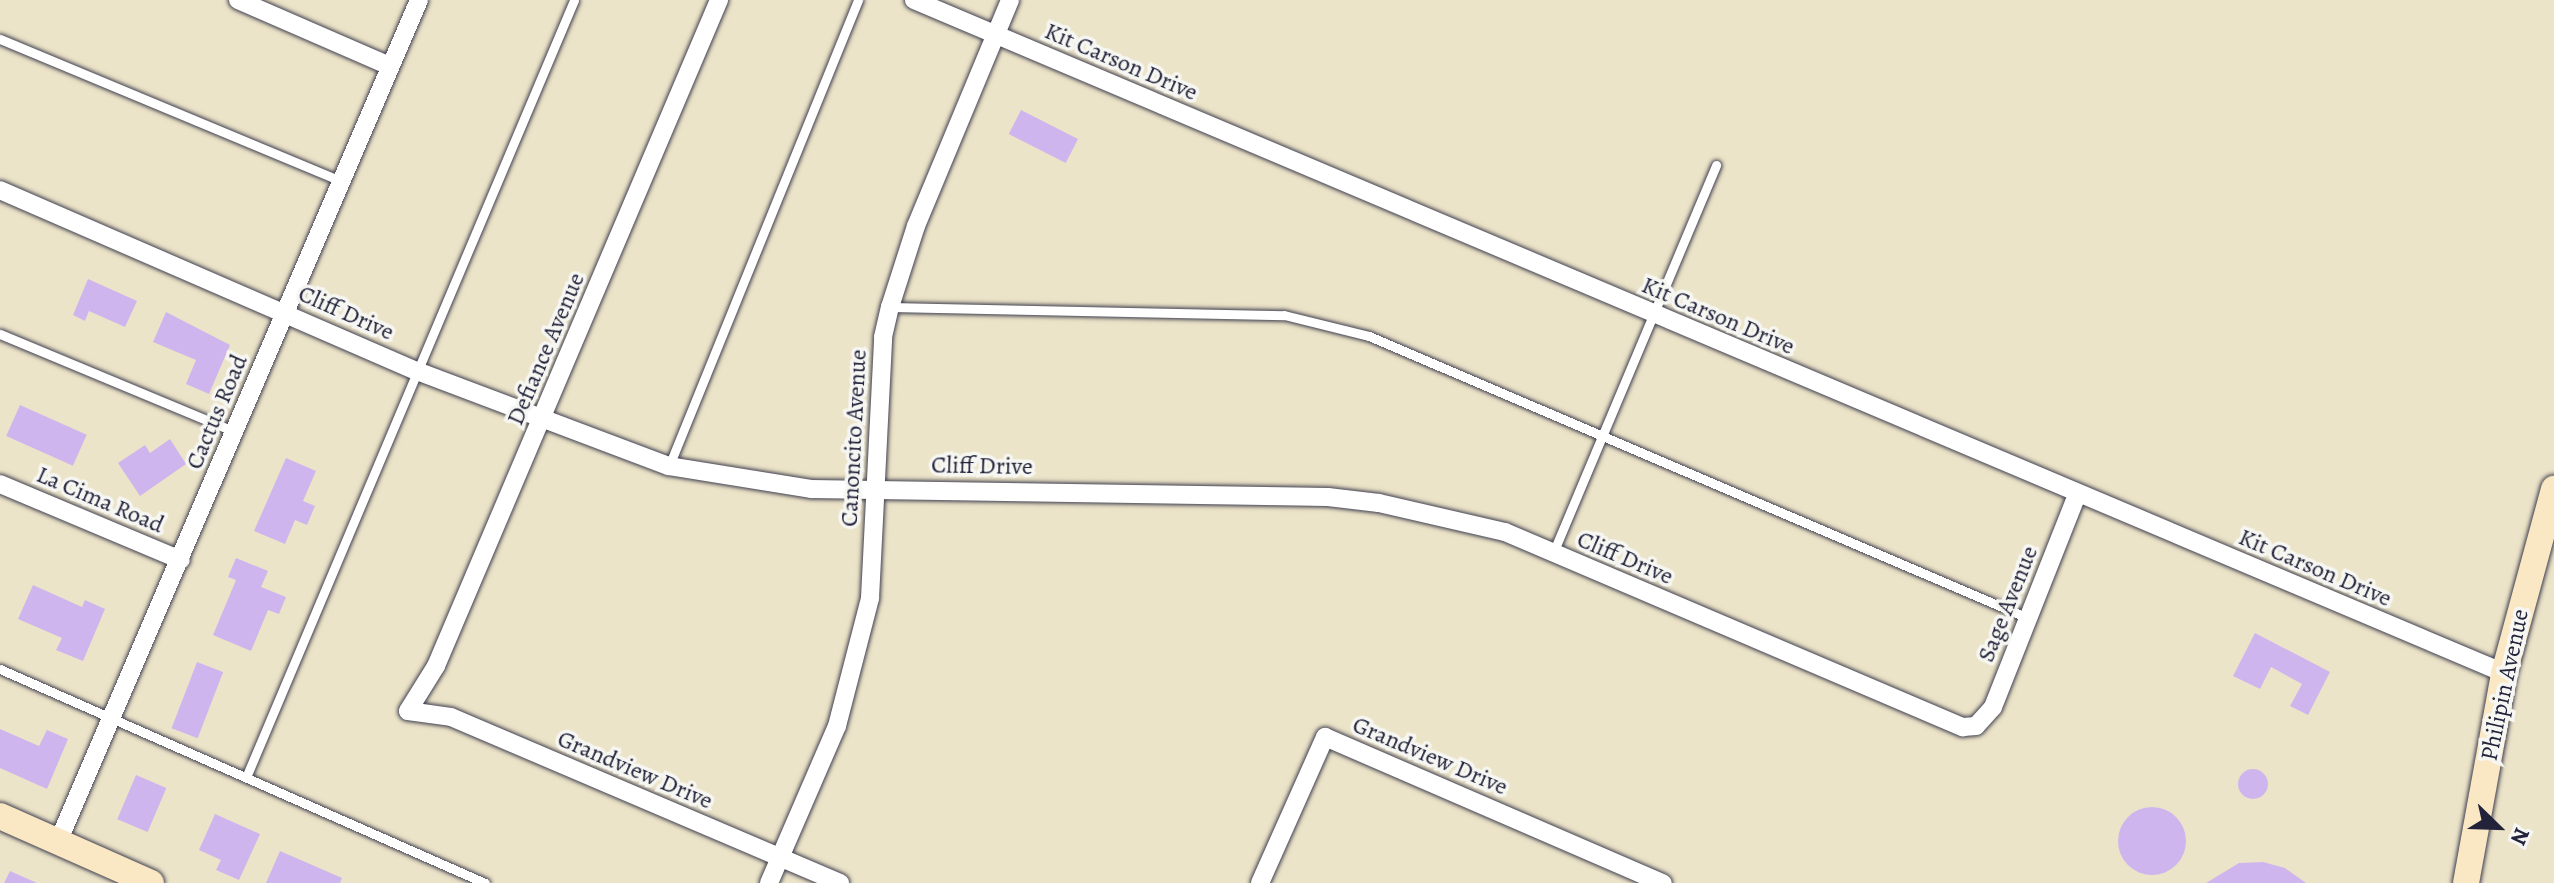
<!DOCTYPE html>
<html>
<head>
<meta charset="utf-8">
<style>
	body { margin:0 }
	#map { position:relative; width:2554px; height:883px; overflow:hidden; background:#ece4c8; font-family:Alegreya,serif }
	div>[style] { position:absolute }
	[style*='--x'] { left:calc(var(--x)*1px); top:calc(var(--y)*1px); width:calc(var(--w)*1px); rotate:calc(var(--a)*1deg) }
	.building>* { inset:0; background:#cfb5ee; transform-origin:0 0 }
	.round { border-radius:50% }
	.roads { filter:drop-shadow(0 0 2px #403f50) drop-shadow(0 0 2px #403f50) }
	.service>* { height:9px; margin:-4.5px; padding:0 4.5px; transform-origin:4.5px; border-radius:4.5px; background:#fff }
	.minor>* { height:18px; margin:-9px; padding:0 9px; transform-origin:9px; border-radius:9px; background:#fff }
	.secondary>* { height:26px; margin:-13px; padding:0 13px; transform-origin:13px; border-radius:13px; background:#fae7c3 }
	span { translate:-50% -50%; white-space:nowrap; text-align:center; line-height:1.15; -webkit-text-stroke:7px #f6f6f2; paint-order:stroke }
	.street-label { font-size:24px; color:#22223b }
	.north { position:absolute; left:2458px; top:787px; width:80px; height:80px; -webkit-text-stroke:6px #f6f6f2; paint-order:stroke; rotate:113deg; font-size:22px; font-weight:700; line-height:32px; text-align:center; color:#22223b }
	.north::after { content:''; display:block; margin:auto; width:28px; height:36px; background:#22223b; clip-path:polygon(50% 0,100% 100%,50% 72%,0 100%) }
</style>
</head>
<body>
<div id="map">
	<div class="building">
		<i style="left:1021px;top:110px;width:64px;height:27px;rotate:27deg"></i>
		<i style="clip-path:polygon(88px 279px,137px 301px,125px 327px,89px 311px,85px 321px,73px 315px)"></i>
		<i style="clip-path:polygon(166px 312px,230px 345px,209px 394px,186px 384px,196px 360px,153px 342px)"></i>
		<i style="left:20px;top:405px;width:73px;height:34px;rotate:24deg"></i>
		<i style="clip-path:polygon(170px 439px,186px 464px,140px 496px,118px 463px,145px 445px,150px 453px)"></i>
		<i style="clip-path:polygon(286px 458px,316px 471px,303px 501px,315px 506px,307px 525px,295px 520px,285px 544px,254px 531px)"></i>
		<i style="clip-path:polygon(236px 558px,268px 571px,261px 587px,286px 597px,279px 614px,268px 610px,251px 651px,213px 635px,236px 580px,228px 577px)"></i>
		<i style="clip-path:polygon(33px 585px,82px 607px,85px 600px,105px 609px,83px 661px,56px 650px,62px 638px,18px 619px)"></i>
		<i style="clip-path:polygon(2255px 633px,2330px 672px,2308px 715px,2290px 706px,2302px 684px,2271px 667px,2260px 689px,2233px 676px)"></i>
		<i style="left:197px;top:662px;width:28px;height:71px;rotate:21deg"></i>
		<i style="clip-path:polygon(0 729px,39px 746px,47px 730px,68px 739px,47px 789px,0 768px)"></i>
		<i class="round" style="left:2238px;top:769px;width:30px;height:30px"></i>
		<i style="left:136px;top:775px;width:33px;height:48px;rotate:23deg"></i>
		<i class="round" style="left:2118px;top:807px;width:68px;height:68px"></i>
		<i style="clip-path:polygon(215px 814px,260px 834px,239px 880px,216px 870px,221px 860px,199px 850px)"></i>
		<i style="clip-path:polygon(280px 851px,342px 878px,340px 883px,266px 883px)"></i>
		<i style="clip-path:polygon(2263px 862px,2285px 868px,2306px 883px,2206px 883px,2239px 863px)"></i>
		<i style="clip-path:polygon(10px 871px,37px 883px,4px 883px)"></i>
	</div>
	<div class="roads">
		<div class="service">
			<i style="--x:0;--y:39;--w:369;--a:22.6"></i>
			<i style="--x:890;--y:307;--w:394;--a:1.2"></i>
			<i style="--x:1284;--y:315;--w:88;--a:13.9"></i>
			<i style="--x:1369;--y:336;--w:717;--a:23.17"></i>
			<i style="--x:0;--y:334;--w:255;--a:22.6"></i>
			<i style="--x:669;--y:466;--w:503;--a:-67.92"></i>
			<i style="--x:1553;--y:553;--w:421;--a:-67.2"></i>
			<i style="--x:0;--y:669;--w:530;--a:23.81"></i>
			<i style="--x:247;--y:775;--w:841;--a:-67.12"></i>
		</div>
		<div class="minor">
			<i style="--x:238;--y:0;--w:166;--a:23.5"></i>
			<i style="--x:719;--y:0;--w:724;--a:113.02"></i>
			<i style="--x:436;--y:666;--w:53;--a:121.9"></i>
			<i style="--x:408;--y:711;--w:43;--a:7.9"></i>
			<i style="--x:451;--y:717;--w:423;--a:23.1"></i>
			<i style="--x:914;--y:0;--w:1727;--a:22.94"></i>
			<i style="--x:0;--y:190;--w:455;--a:23.5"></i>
			<i style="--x:417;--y:371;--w:269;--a:20.7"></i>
			<i style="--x:669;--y:466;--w:144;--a:9.2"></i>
			<i style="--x:811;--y:489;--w:517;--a:0.89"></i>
			<i style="--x:1328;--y:497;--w:51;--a:6.7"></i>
			<i style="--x:1379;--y:503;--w:129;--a:13"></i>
			<i style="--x:1505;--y:532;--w:498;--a:23.1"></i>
			<i style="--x:1963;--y:727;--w:13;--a:-4"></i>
			<i style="--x:1976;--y:726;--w:25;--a:-48"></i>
			<i style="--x:1993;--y:707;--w:228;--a:-68.4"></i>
			<i style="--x:0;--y:484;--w:196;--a:22.8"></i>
			<i style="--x:58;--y:842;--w:916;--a:-66.79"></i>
			<i style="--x:769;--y:883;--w:171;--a:-66.6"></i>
			<i style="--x:837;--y:726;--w:132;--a:-75.5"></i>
			<i style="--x:870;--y:598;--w:261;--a:-87.1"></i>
			<i style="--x:883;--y:337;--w:31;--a:-77"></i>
			<i style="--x:890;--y:307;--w:85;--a:-72.2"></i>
			<i style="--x:916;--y:226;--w:245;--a:-67.4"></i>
			<i style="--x:1260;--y:883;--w:160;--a:-66"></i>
			<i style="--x:1325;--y:737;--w:368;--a:23.4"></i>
		</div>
		<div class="secondary">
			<i style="--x:0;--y:816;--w:165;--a:23.9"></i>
			<i style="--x:2466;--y:883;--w:213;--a:-79.7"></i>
			<i style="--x:2504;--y:673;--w:191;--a:-74.8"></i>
		</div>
	</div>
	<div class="street-label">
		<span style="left:1121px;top:62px;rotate:23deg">Kit Carson Drive</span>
		<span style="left:346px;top:313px;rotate:24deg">Cliff Drive</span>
		<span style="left:1718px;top:316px;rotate:23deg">Kit Carson Drive</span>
		<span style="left:546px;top:349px;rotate:-67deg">Defiance Avenue</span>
		<span style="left:217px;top:412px;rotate:-67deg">Cactus Road</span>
		<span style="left:854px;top:438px;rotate:-87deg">Canoncito Avenue</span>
		<span style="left:982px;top:466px;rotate:1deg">Cliff Drive</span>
		<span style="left:100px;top:500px;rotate:23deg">La Cima Road</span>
		<span style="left:1625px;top:558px;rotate:23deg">Cliff Drive</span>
		<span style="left:2315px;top:568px;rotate:23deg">Kit Carson Drive</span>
		<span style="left:2008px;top:604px;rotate:-68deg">Sage Avenue</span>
		<span style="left:2505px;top:685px;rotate:-78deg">Philipin Avenue</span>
		<span style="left:1430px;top:756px;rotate:23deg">Grandview Drive</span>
		<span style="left:635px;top:770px;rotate:23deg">Grandview Drive</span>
	</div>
	<div class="north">N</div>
</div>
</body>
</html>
